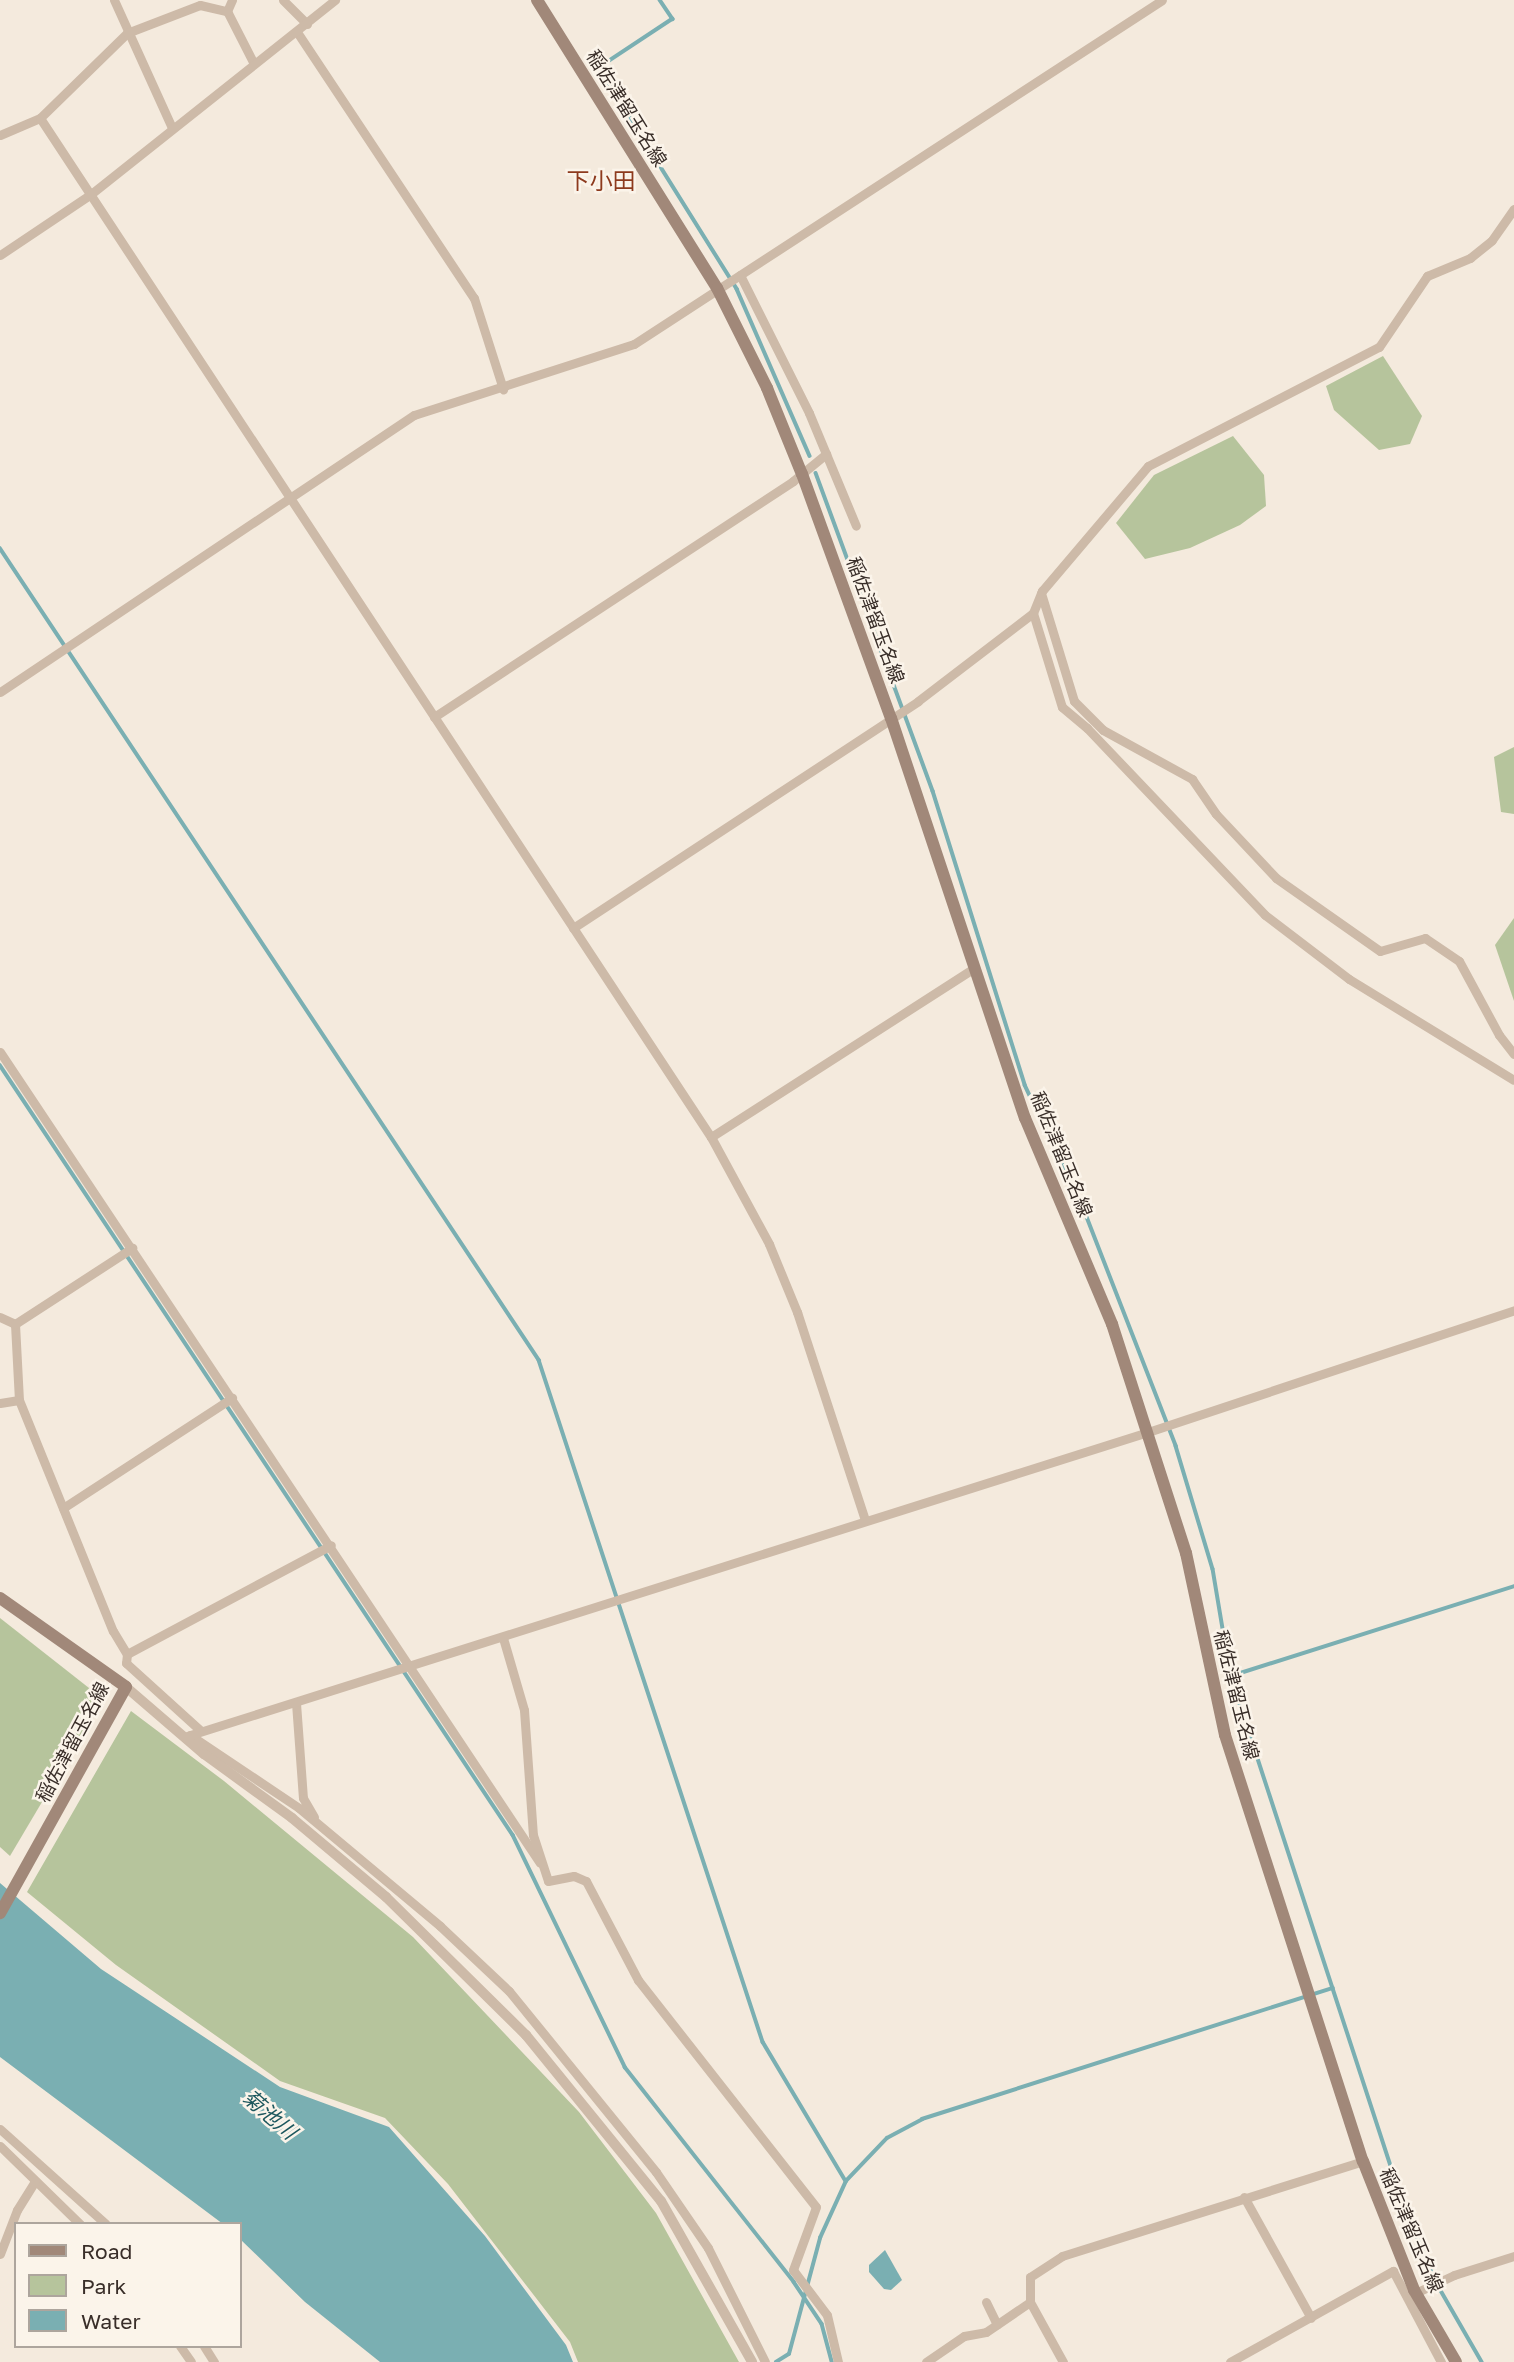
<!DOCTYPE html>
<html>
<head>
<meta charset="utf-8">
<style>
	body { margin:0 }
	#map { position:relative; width:1514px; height:2362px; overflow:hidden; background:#f4eadd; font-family:"Golos Text","Noto Sans JP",sans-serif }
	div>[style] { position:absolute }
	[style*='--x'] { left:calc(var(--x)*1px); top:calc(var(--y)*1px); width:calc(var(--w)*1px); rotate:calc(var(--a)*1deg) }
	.green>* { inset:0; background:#b6c49c }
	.water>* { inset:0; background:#7aafb2 }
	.stream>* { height:3.5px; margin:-1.75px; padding:0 1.75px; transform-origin:1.75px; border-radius:1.75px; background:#7aafb2 }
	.minor>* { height:9px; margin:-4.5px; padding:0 4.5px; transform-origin:4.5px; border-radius:4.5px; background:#cdbaa8 }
	.tertiary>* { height:10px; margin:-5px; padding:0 5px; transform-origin:5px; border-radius:5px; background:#cdbaa8 }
	.secondary>* { height:12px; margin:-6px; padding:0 6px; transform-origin:6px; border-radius:6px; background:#a18879 }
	span { translate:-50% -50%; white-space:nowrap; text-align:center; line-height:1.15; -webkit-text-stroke:5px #fbf4ea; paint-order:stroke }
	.street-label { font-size:19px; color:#392e29 }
	.water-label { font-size:21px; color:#1c575d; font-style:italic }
	.quarter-label { font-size:23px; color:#8d3a1d }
	.legend { position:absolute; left:14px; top:2222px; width:228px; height:126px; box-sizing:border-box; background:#fbf4ea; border:2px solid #ada59d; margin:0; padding:9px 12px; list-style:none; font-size:21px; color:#392e29 }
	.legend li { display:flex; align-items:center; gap:14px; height:35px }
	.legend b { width:35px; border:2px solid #ada59d }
</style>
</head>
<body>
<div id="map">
	<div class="green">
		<i style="clip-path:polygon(1383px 356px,1422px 416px,1410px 444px,1379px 450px,1334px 410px,1326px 386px)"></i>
		<i style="clip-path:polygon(1233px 436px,1264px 475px,1266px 506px,1240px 525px,1190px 548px,1145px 559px,1116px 523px,1154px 475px)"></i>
		<i style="clip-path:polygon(1514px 747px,1514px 814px,1501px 812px,1494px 757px)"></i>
		<i style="clip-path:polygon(1514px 918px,1514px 1001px,1495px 945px)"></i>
		<i style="clip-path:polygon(0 1618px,103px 1699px,10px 1856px,0 1847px)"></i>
		<i style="clip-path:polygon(131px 1711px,224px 1781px,413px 1937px,579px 2112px,656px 2213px,739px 2362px,578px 2362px,570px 2342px,448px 2184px,385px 2118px,280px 2081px,116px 1965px,27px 1892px)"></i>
	</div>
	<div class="water">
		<i style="clip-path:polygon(0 1883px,101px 1969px,280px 2087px,389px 2127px,485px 2236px,566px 2345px,573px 2362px,380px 2362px,305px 2302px,240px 2239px,240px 2224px,223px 2224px,0 2057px)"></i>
		<i style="clip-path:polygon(885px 2250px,902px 2280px,891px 2290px,884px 2289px,869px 2272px,869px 2265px)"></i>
	</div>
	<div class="stream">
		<i style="--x:660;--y:0;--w:23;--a:56"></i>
		<i style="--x:673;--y:19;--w:89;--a:146.5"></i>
		<i style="--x:599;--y:68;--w:261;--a:58"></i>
		<i style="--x:737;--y:289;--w:182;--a:66.4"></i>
		<i style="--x:816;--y:473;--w:339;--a:69.8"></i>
		<i style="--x:933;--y:791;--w:308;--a:72.6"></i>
		<i style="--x:1025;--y:1085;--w:140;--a:64.7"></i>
		<i style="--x:1085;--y:1212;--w:251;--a:68.7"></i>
		<i style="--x:1176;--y:1446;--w:128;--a:73.3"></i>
		<i style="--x:1213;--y:1569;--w:109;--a:80.5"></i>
		<i style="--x:1231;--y:1676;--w:554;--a:71.92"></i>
		<i style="--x:1403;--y:2203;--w:86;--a:67.3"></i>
		<i style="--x:1436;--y:2282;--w:92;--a:60.1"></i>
		<i style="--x:0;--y:548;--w:975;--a:56.42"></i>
		<i style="--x:539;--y:1360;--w:718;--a:71.82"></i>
		<i style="--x:763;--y:2042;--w:162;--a:59.2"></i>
		<i style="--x:0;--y:1065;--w:925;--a:56.33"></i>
		<i style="--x:513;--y:1835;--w:258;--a:64.2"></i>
		<i style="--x:625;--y:2067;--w:273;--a:51.8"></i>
		<i style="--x:794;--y:2282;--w:50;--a:56.3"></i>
		<i style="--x:822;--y:2324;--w:39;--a:75"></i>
		<i style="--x:1231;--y:1676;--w:297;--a:-17.6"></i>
		<i style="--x:776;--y:2362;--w:15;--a:-32"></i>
		<i style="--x:789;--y:2354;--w:120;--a:-75"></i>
		<i style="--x:820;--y:2238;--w:63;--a:-65.5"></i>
		<i style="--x:846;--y:2181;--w:59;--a:-46.4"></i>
		<i style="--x:887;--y:2138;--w:40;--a:-28"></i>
		<i style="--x:922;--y:2119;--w:431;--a:-17.7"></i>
	</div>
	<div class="minor">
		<i style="--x:114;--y:0;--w:141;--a:65.6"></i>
		<i style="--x:232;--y:0;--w:12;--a:114"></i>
		<i style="--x:227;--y:11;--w:57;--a:63"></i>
		<i style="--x:283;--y:0;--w:34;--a:45"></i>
		<i style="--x:297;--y:32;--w:320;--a:56.4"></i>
		<i style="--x:474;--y:298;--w:96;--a:72.3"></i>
		<i style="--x:40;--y:118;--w:1220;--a:56.64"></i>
		<i style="--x:711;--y:1137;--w:122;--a:61.5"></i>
		<i style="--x:769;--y:1244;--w:74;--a:67.6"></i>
		<i style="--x:797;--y:1312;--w:219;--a:71.9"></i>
		<i style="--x:0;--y:135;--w:43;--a:-23"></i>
		<i style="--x:40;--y:118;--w:122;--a:-44.3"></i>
		<i style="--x:127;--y:33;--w:78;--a:-21"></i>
		<i style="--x:200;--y:5;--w:28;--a:13"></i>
		<i style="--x:0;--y:255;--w:110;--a:-33.8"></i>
		<i style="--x:91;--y:194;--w:312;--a:-38.5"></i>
		<i style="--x:740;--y:275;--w:154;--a:63.4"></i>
		<i style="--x:809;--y:413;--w:122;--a:67.4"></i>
		<i style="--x:1041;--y:593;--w:113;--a:73"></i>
		<i style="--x:1074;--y:701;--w:41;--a:45"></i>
		<i style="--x:1103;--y:730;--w:102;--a:28.8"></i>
		<i style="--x:1192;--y:779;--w:42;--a:55.6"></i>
		<i style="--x:1216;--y:814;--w:88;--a:46.8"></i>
		<i style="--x:1276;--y:878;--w:127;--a:35.1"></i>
		<i style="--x:1380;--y:951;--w:47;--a:-16.1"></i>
		<i style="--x:1425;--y:938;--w:41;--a:34.1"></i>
		<i style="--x:1459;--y:961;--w:84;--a:61.6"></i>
		<i style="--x:1499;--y:1035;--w:24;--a:52"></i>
		<i style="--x:1033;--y:613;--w:98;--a:72.9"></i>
		<i style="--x:1062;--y:707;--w:33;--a:40"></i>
		<i style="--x:1087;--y:728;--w:258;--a:46.4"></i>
		<i style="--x:1265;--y:915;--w:106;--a:37.3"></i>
		<i style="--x:1349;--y:979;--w:193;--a:31.5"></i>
		<i style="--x:0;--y:692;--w:498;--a:-33.8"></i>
		<i style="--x:414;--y:415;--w:231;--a:-17.9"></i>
		<i style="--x:634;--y:344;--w:630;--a:-33.08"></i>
		<i style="--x:434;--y:717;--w:430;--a:-33.3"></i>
		<i style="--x:793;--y:481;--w:43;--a:-39.3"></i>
		<i style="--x:573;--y:928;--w:413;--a:-33.3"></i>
		<i style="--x:918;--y:701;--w:145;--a:-37.4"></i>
		<i style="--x:1033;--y:613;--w:24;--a:-68"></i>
		<i style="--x:1042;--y:591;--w:164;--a:-49.7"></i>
		<i style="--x:1148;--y:466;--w:260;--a:-27.3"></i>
		<i style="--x:1379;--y:347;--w:86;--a:-55.9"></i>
		<i style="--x:1427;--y:276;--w:47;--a:-22.7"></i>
		<i style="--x:1470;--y:258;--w:28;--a:-39"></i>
		<i style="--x:1492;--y:240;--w:38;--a:-55"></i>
		<i style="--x:0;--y:1052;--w:974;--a:56.34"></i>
		<i style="--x:711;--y:1137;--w:313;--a:-32.7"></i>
		<i style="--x:0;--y:1317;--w:17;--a:25"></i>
		<i style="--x:15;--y:1324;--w:76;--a:87"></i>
		<i style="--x:19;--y:1400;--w:249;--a:67.9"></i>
		<i style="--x:113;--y:1631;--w:27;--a:59"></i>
		<i style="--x:127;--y:1654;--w:9;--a:96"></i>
		<i style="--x:126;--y:1663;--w:101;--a:42.2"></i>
		<i style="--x:15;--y:1324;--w:140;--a:-33"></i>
		<i style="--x:0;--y:1403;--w:19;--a:-9"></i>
		<i style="--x:63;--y:1508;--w:202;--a:-33.1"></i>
		<i style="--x:503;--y:1638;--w:75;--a:73.7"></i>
		<i style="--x:524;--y:1710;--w:125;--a:85.9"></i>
		<i style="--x:533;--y:1835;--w:48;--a:71.9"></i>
		<i style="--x:548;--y:1881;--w:26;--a:-11"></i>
		<i style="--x:574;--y:1876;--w:13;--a:23"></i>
		<i style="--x:586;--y:1881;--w:112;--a:62.3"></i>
		<i style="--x:638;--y:1980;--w:288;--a:51.9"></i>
		<i style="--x:816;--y:2207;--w:67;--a:110.1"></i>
		<i style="--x:793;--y:2270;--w:56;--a:52.9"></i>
		<i style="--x:827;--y:2315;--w:48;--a:76.8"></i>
		<i style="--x:127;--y:1654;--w:231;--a:-28.1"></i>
		<i style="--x:296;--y:1703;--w:95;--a:85.8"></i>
		<i style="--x:303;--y:1798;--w:22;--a:60"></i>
		<i style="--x:190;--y:1735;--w:131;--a:33.8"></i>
		<i style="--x:299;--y:1808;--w:184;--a:39.9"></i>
		<i style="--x:440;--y:1926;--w:95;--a:43.3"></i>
		<i style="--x:509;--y:1991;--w:233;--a:50.9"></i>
		<i style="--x:656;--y:2172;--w:92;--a:55.6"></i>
		<i style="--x:708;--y:2248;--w:127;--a:63.4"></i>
		<i style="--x:184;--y:1737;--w:1011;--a:-17.56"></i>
		<i style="--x:1148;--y:1432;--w:386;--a:-18.4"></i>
		<i style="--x:0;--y:2129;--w:142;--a:41.9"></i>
		<i style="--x:0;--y:2146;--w:112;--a:44.3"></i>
		<i style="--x:1244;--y:2197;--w:138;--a:61"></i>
		<i style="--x:0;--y:2254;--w:47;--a:-68.9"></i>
		<i style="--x:17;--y:2210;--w:34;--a:-58"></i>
		<i style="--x:1411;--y:2295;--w:47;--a:-24.9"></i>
		<i style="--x:1454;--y:2275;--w:63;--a:-17.6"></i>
		<i style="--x:986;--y:2302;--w:25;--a:64"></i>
		<i style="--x:180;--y:2346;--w:19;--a:55"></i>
		<i style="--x:204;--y:2346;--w:19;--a:58"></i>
		<i style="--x:926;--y:2362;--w:46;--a:-34.4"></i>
		<i style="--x:964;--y:2336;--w:22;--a:-10"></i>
		<i style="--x:986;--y:2332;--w:53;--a:-34.3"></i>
		<i style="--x:1063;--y:2362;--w:68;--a:-118.8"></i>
		<i style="--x:1030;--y:2302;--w:25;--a:-90"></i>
		<i style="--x:1030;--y:2277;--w:38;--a:-33"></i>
		<i style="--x:1062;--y:2256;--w:316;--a:-17.5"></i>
		<i style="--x:1230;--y:2362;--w:187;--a:-29.2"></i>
		<i style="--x:1393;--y:2271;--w:103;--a:62.2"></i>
	</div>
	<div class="tertiary">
		<i style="--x:126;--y:1687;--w:103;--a:40.7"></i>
		<i style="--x:204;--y:1754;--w:109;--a:36"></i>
		<i style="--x:292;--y:1818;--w:123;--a:40"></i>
		<i style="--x:386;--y:1897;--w:197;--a:44.6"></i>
		<i style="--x:526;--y:2035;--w:214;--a:50.9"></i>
		<i style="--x:661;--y:2201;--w:185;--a:60.5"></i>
	</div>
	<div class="secondary">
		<i style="--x:537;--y:0;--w:340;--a:58"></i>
		<i style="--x:717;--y:288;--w:112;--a:63.4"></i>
		<i style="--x:767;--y:388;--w:93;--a:67.9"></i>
		<i style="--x:802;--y:474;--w:260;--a:70"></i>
		<i style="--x:891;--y:718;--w:422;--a:71.5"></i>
		<i style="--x:1025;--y:1118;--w:224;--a:67.1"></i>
		<i style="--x:1112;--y:1324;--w:241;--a:72.1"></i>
		<i style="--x:1186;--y:1553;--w:186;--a:77.9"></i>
		<i style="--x:1225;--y:1735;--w:448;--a:72.1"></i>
		<i style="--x:1363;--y:2161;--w:139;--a:68.4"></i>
		<i style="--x:1414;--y:2290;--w:83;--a:59.7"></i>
		<i style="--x:0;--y:1598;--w:154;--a:35.2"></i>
		<i style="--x:126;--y:1687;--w:259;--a:119.1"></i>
	</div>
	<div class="street-label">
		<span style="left:627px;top:108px;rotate:58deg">稲佐津留玉名線</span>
		<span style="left:876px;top:620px;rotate:70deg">稲佐津留玉名線</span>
		<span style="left:1062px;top:1154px;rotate:68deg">稲佐津留玉名線</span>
		<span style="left:1237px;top:1695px;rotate:76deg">稲佐津留玉名線</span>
		<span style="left:72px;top:1742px;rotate:-62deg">稲佐津留玉名線</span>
		<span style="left:1412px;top:2230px;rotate:67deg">稲佐津留玉名線</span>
	</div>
	<div class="water-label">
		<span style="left:270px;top:2114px;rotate:41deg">菊池川</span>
	</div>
	<div class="quarter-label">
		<span style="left:601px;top:180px">下小田</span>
	</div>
	<ul class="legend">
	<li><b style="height:9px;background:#a18879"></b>Road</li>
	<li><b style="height:19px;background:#b6c49c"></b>Park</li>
	<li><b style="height:19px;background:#7aafb2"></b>Water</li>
	</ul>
</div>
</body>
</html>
